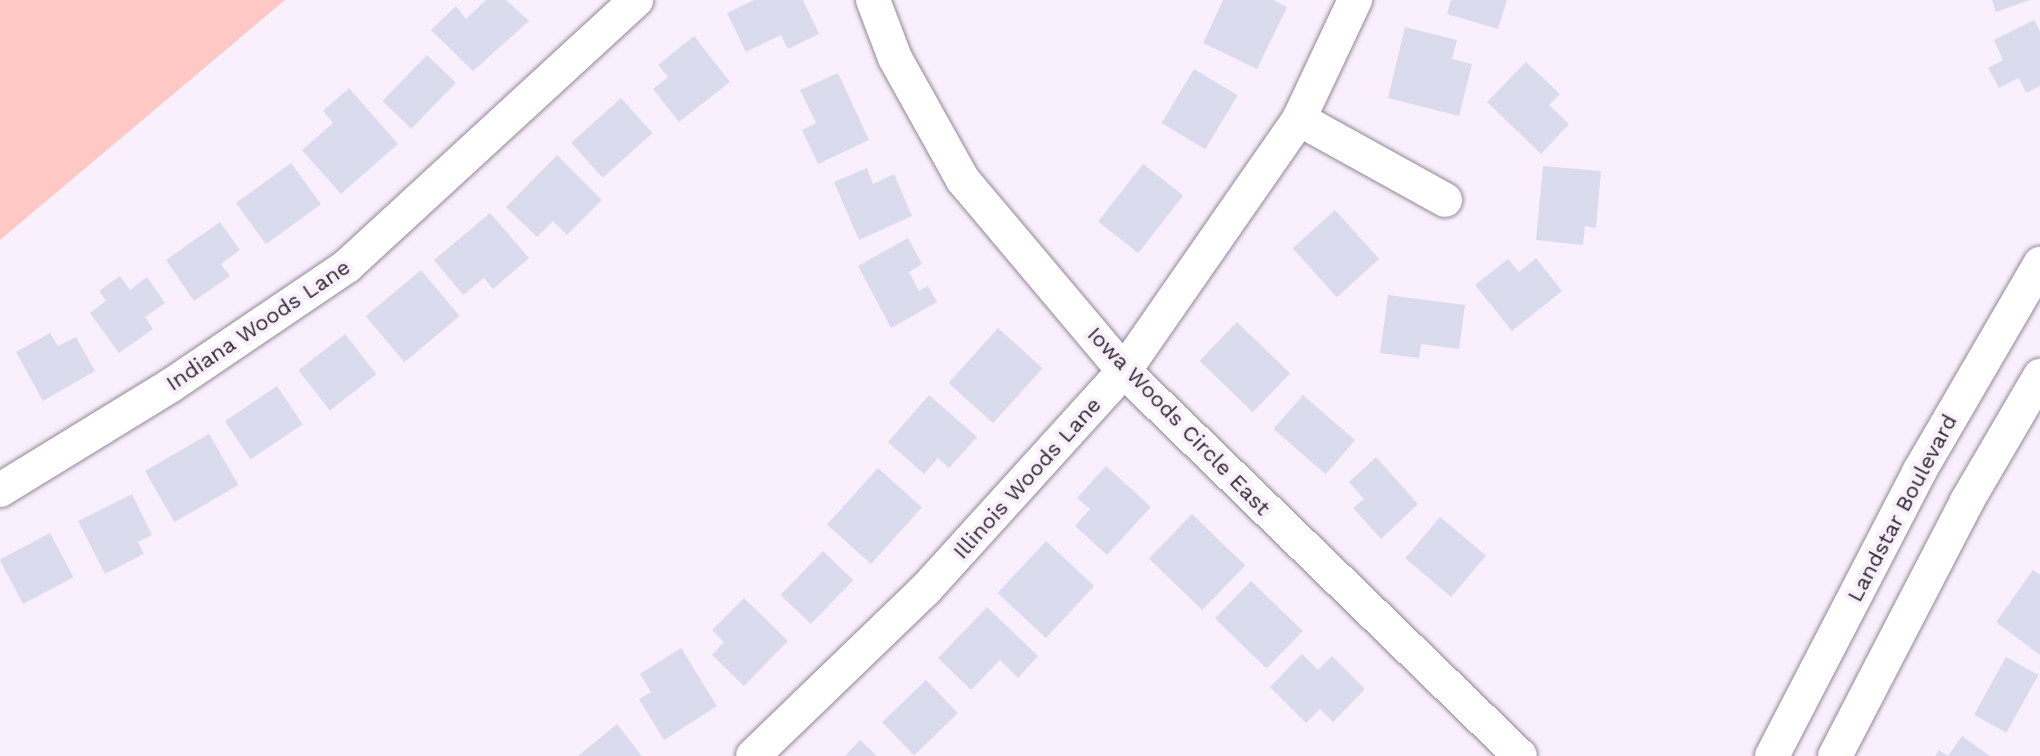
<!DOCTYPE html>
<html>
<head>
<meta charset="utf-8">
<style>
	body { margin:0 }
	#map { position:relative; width:2040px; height:756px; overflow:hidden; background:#faf0fd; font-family:"Work Sans",sans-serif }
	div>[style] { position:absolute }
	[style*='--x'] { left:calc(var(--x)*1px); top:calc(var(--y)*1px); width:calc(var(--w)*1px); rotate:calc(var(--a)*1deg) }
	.green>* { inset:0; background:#fec9c4 }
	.building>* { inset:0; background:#dbdbee; transform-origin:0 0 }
	.roads { filter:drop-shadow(0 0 2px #928695) drop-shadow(0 0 2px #928695) }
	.minor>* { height:34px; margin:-17px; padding:0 17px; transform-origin:17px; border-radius:17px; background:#fff }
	span { translate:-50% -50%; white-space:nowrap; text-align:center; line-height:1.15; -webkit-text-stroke:8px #faf0fd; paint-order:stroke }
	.street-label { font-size:22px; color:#2d282e }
</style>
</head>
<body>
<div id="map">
	<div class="green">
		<i style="clip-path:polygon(0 0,285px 0,0 240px)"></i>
	</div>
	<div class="building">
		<i style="clip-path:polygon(486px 0,506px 0,529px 21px,473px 71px,431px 30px,456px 6px,466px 19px)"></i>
		<i style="clip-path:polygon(754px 0,803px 0,819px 34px,788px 49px,781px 35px,746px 52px,727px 13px)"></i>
		<i style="clip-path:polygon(1223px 0,1273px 0,1287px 7px,1257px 69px,1203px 43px)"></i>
		<i style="clip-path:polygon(1451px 0,1507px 0,1498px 29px,1447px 14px)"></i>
		<i style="clip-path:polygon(1992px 0,2030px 0,1996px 12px)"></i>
		<i style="clip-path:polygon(2034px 20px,2040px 31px,2040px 86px,2026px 93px,2019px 78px,1999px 88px,1988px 68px,2003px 60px,1994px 40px)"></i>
		<i style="clip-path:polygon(1405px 27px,1457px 40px,1452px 59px,1472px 64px,1459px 116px,1388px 98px)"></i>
		<i style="clip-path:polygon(694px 36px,730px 82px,679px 122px,653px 89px,668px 77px,658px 65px)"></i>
		<i style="left:427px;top:55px;width:40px;height:64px;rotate:44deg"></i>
		<i style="clip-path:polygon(1526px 62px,1560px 94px,1549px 105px,1569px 124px,1541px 154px,1487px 102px)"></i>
		<i style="left:1194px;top:69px;width:51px;height:63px;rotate:31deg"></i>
		<i style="clip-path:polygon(838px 73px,869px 140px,818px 164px,802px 130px,816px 123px,800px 90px)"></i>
		<i style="clip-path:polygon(349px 88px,398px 144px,341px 194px,302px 150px,333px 123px,323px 111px)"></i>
		<i style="left:621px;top:98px;width:47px;height:67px;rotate:48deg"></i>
		<i style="clip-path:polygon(557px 155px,602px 200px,567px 235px,553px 221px,537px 237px,506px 207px)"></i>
		<i style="left:291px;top:163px;width:51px;height:68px;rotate:54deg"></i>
		<i style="left:1143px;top:164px;width:51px;height:73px;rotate:38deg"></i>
		<i style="clip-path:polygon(1543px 166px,1601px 171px,1596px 228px,1585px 226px,1583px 245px,1536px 240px)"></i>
		<i style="clip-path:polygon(867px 168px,873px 184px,894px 174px,912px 216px,859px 240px,834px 182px)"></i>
		<i style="left:1335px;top:210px;width:66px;height:57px;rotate:48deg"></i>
		<i style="clip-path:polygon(490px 213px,529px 258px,493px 289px,484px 278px,463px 295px,434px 260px)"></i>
		<i style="clip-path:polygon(220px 222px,240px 250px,221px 264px,230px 276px,194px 301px,166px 260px)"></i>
		<i style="clip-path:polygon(908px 238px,922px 264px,909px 272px,919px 291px,928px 286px,937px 302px,891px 328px,858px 266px)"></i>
		<i style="clip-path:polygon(1536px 258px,1562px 291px,1512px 331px,1475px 285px,1508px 259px,1519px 272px)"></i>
		<i style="left:421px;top:270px;width:60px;height:72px;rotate:50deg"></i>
		<i style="clip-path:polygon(120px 276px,130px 290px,147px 277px,165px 303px,145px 317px,153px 329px,119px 353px,90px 313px,106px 301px,99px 291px)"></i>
		<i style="clip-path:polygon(1388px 295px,1465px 305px,1459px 349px,1421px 344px,1419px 358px,1380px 353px)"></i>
		<i style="left:1237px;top:322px;width:74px;height:54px;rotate:44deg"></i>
		<i style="left:998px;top:328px;width:60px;height:74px;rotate:42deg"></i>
		<i style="clip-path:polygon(50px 333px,58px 346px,76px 337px,95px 371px,43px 401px,16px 352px)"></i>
		<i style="left:345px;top:334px;width:51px;height:59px;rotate:52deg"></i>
		<i style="left:277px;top:386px;width:46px;height:63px;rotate:56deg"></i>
		<i style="clip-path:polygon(929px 395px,977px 437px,949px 468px,938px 458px,924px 474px,888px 442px)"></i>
		<i style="left:1303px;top:395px;width:69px;height:45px;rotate:41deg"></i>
		<i style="left:209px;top:434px;width:59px;height:74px;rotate:60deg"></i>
		<i style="clip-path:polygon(1376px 457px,1418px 504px,1381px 539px,1353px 508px,1364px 499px,1349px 482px)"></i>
		<i style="clip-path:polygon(1106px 466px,1151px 507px,1107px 555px,1075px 526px,1090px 509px,1077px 498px)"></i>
		<i style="left:878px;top:468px;width:59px;height:76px;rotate:42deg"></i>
		<i style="clip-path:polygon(132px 494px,152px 535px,138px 542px,144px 554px,105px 574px,78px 521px)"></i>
		<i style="left:1192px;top:514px;width:74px;height:62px;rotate:44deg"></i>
		<i style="left:1440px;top:517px;width:60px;height:54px;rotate:40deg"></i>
		<i style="left:50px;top:533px;width:50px;height:57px;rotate:62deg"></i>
		<i style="left:1046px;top:541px;width:66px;height:71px;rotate:43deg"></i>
		<i style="left:823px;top:551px;width:42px;height:61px;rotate:44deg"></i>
		<i style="clip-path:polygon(2033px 570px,2040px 575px,2040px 655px,1996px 622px)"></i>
		<i style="left:1251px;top:581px;width:72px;height:52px;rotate:44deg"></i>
		<i style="clip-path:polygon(744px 598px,788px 641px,744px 686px,712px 655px,724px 642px,712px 630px)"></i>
		<i style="clip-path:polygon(987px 607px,1038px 656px,1018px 678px,1000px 660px,971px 690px,938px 658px)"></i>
		<i style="clip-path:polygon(681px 648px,717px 706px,664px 740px,639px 699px,651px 692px,640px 674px)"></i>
		<i style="clip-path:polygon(1302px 654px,1318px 670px,1332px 656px,1365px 689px,1333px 722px,1320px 709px,1306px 723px,1270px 687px)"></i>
		<i style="left:2006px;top:657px;width:37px;height:66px;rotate:29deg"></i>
		<i style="left:926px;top:680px;width:46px;height:61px;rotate:46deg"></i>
		<i style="clip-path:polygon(617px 724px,642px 756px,578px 756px)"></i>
		<i style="clip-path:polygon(1962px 736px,1990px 756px,1935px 756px,1939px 750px,1948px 756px)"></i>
		<i style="clip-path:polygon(860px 740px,877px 756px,845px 756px)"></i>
	</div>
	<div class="roads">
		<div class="minor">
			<i style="--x:873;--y:0;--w:62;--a:69.2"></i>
			<i style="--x:895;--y:58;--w:140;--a:60.9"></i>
			<i style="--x:963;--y:180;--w:250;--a:49.9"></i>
			<i style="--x:1124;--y:371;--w:552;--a:44.19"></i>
			<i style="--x:1299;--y:119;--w:167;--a:29"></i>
			<i style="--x:0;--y:490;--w:199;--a:-31.5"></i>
			<i style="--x:170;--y:386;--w:214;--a:-34.1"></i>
			<i style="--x:347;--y:266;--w:393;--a:-42.6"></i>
			<i style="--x:753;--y:756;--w:240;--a:-44"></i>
			<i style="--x:926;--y:589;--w:294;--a:-47.8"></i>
			<i style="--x:1124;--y:371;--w:307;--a:-55.2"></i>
			<i style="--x:1299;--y:119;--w:132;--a:-64.8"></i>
			<i style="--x:1772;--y:756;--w:320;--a:-62.6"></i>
			<i style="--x:1919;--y:472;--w:241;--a:-59.8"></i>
			<i style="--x:1835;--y:756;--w:287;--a:-62.6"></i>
			<i style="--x:1967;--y:501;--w:145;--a:-59.7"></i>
		</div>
	</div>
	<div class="street-label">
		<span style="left:258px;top:325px;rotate:-34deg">Indiana Woods Lane</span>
		<span style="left:1179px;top:421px;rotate:46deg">Iowa Woods Circle East</span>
		<span style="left:1027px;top:478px;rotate:-48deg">Illinois Woods Lane</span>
		<span style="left:1902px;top:508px;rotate:-62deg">Landstar Boulevard</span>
	</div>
</div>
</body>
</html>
